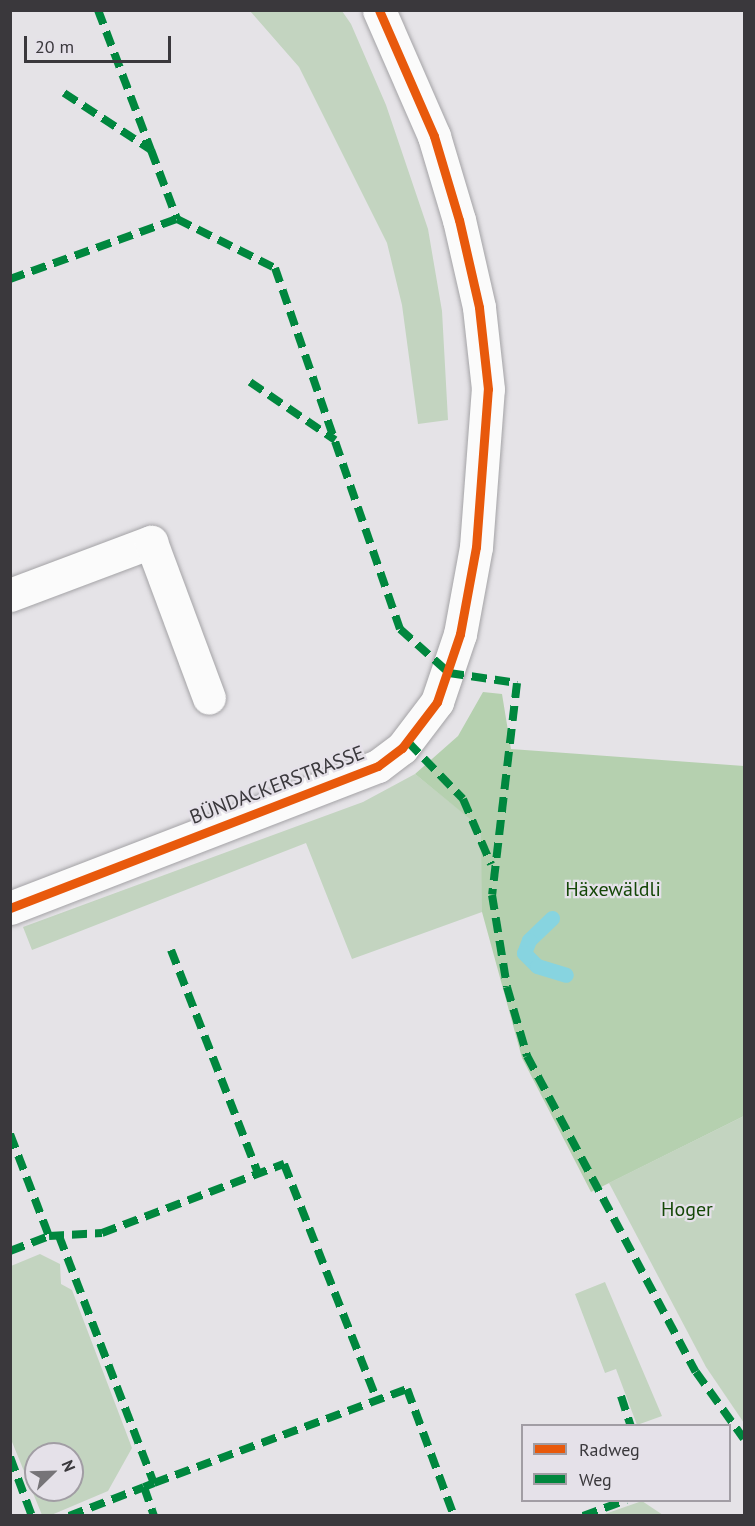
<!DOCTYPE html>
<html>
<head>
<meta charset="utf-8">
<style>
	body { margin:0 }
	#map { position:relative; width:755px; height:1526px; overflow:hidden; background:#e5e3e7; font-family:"PT Sans",sans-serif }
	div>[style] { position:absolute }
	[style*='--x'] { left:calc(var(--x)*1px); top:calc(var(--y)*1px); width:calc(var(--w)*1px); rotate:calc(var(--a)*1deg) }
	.green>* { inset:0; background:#c3d4c0 }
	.forest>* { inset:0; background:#b5d0af }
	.stream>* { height:15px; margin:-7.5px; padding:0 7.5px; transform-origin:7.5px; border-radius:7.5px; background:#87d4e0 }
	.roads { filter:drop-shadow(0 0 2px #a4a3a6) drop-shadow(0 0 2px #a4a3a6) }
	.minor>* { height:33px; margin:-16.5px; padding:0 16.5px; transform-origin:16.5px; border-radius:16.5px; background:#fbfbfb }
	.quiet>* { height:8px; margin-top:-4px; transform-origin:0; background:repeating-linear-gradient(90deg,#00873e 0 15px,transparent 0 23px) }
	.cycleway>* { height:9px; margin:-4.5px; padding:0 4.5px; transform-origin:4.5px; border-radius:4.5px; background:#e8590c }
	span { translate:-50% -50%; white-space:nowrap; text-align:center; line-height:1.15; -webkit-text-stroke:4.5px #e5e1e9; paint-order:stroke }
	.street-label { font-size:20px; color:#3a383c }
	.park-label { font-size:20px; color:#154707 }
	.frame { position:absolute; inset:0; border:12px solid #3a383c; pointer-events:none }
	.legend { position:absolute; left:521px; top:1424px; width:210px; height:78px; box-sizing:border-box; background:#e5e1e9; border:2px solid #a19da4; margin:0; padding:8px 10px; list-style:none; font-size:18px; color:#3a383c }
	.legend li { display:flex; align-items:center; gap:12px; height:30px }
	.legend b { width:30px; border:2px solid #a19da4 }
	.north { position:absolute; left:24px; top:1442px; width:60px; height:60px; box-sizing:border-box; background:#e5e1e9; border:2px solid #a19da4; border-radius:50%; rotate:67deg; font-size:16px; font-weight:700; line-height:24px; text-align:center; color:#3a383c }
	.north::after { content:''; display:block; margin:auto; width:21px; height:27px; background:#767478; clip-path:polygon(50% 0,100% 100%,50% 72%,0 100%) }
	.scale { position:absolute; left:24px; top:36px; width:147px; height:27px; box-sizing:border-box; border:3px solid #3a383c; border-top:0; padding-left:8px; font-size:18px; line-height:21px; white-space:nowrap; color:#3a383c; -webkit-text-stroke:4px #e5e1e9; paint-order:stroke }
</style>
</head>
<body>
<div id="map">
	<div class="green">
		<i style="clip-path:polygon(250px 11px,342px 11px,351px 24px,386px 105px,428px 229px,442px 311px,448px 420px,418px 424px,402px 305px,387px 243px,299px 67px)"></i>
		<i style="clip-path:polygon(415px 774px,482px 828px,482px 912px,352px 959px,306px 843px,32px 950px,23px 927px,363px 802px)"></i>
		<i style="clip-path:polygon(744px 1116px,744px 1423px,706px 1367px,609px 1183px)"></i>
		<i style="clip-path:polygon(evenodd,40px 1254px,60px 1264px,61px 1284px,72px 1290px,132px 1448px,108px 1491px,49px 1516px,42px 1515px,10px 1437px,11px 1266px,40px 1254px,36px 1454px,72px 1454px,72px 1490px,36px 1490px,36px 1454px)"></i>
		<i style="clip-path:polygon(605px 1282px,662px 1416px,637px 1425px,616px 1369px,605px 1373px,575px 1294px)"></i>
		<i style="clip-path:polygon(642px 1501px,663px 1515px,602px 1515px)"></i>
	</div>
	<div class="forest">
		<i style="clip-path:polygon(483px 692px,502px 694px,511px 749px,744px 766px,744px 1116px,591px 1192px,522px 1058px,482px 912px,481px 828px,415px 774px,458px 736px)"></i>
	</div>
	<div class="stream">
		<i style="--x:552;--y:918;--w:32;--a:136"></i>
		<i style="--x:529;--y:940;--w:14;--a:111"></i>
		<i style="--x:524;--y:953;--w:18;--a:45"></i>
		<i style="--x:537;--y:966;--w:30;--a:17"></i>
	</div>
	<div class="roads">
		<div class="minor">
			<i style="--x:10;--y:595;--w:151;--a:-20.6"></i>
			<i style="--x:151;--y:542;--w:166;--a:69.6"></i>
			<i style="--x:10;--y:908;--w:394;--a:-21.1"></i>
			<i style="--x:378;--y:766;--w:30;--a:-37"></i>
			<i style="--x:402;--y:748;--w:58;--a:-52.7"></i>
			<i style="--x:437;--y:702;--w:72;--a:-71.3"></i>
			<i style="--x:460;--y:634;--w:88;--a:-79.6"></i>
			<i style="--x:476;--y:547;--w:158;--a:-85.7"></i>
			<i style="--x:488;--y:389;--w:82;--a:-96.3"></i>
			<i style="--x:479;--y:307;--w:89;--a:-102.9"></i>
			<i style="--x:459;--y:220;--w:88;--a:-106.6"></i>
			<i style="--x:434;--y:136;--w:137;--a:-113.6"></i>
		</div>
	</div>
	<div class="quiet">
		<i style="--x:98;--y:10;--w:150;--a:69.3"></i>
		<i style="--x:64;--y:93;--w:104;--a:33.2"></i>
		<i style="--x:151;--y:150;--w:74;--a:69.4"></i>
		<i style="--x:177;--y:219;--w:110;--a:26.6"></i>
		<i style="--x:275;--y:268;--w:382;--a:70.9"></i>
		<i style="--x:400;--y:629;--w:66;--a:41.9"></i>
		<i style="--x:449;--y:673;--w:69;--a:8.4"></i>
		<i style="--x:517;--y:683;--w:213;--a:96.7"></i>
		<i style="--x:492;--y:895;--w:93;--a:80.7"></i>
		<i style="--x:507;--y:987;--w:72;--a:73.8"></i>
		<i style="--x:527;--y:1056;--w:358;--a:61.9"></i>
		<i style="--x:696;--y:1372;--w:82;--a:54.4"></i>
		<i style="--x:10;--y:279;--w:177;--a:-19.8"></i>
		<i style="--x:250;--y:382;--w:103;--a:34.3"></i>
		<i style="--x:408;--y:742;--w:79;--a:46"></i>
		<i style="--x:463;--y:799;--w:71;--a:66.7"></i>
		<i style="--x:171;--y:950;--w:239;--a:68.7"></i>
		<i style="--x:10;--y:1134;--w:109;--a:69.1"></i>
		<i style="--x:49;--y:1236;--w:53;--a:-3.2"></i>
		<i style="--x:102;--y:1233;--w:195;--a:-20.8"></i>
		<i style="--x:284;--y:1164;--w:254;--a:68.5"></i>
		<i style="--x:59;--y:1236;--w:265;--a:69"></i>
		<i style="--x:154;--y:1483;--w:11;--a:158"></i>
		<i style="--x:10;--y:1251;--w:42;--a:-21"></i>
		<i style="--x:621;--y:1396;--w:32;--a:72"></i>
		<i style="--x:10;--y:1457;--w:63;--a:69.6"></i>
		<i style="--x:154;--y:1483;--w:270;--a:-20.4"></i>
		<i style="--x:407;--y:1389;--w:135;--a:69.7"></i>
		<i style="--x:69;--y:1516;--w:80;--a:-21.1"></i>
		<i style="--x:144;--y:1487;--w:31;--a:71"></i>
		<i style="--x:583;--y:1516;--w:46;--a:-20.4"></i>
	</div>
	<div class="cycleway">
		<i style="--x:10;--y:908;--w:394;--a:-21.1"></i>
		<i style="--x:378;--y:766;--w:30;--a:-37"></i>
		<i style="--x:402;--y:748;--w:58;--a:-52.7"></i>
		<i style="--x:437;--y:702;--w:72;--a:-71.3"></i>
		<i style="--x:460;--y:634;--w:88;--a:-79.6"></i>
		<i style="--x:476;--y:547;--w:158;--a:-85.7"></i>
		<i style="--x:488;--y:389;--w:82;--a:-96.3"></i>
		<i style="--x:479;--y:307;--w:89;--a:-102.9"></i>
		<i style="--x:459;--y:220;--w:88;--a:-106.6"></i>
		<i style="--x:434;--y:136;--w:137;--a:-113.6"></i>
	</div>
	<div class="street-label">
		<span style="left:277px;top:785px;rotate:-21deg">BÜNDACKERSTRASSE</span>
	</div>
	<div class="park-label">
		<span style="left:613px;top:889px">Häxewäldli</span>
		<span style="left:687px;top:1209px">Hoger</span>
	</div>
	<div class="frame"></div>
	<ul class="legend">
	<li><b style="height:8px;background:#e8590c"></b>Radweg</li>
	<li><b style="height:8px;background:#00873e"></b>Weg</li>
	</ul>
	<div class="north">N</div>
	<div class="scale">20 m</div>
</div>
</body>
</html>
